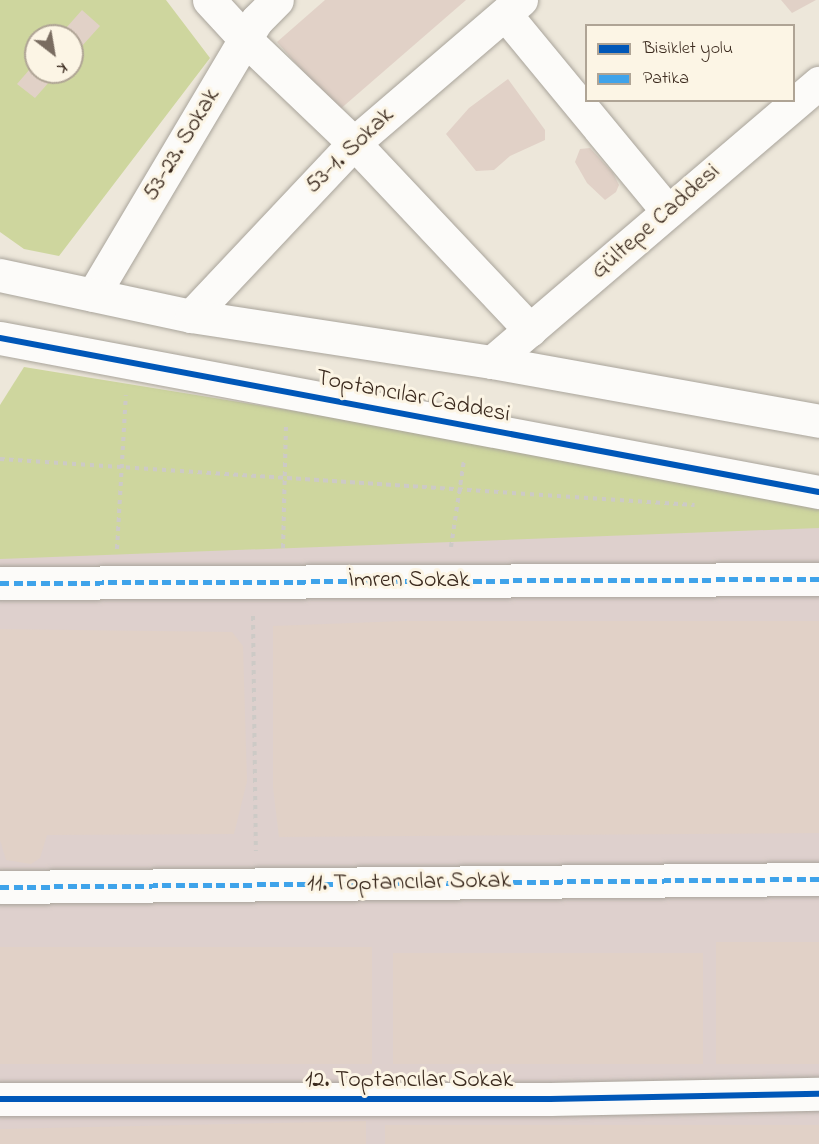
<!DOCTYPE html>
<html>
<head>
<meta charset="utf-8">
<style>
	body { margin:0 }
	#map { position:relative; width:819px; height:1144px; overflow:hidden; background:#ede7da; font-family:"Indie Flower",sans-serif }
	div>[style] { position:absolute }
	[style*='--x'] { left:calc(var(--x)*1px); top:calc(var(--y)*1px); width:calc(var(--w)*1px); rotate:calc(var(--a)*1deg) }
	.industrial>* { inset:0; background:#ded0cd; transform-origin:0 0 }
	.green>* { inset:0; background:#ced69e }
	.building>* { inset:0; background:#e1d1c7; transform-origin:0 0 }
	.path>* { height:4px; margin-top:-2px; transform-origin:0; background:repeating-linear-gradient(90deg,#cdcac6 0 4.5px,transparent 0 9px) }
	.roads { filter:drop-shadow(0 0 2px #a9a49b) drop-shadow(0 0 2px #a9a49b) }
	.minor>* { height:33px; margin:-16.5px; padding:0 16.5px; transform-origin:16.5px; border-radius:16.5px; background:#fcfbf9 }
	.tertiary>* { height:33px; margin:-16.5px; padding:0 16.5px; transform-origin:16.5px; border-radius:16.5px; background:#fcfbf9 }
	.quiet>* { height:4.5px; margin-top:-2.25px; transform-origin:0; background:repeating-linear-gradient(90deg,#3fa3ea 0 9px,transparent 0 13.5px) }
	.cycleway>* { height:6px; margin:-3px; padding:0 3px; transform-origin:3px; border-radius:3px; background:#0057b8 }
	span { translate:-50% -50%; white-space:nowrap; text-align:center; line-height:1.15; -webkit-text-stroke:6px #fcf5e5; paint-order:stroke }
	.street-label { font-size:24px; color:#3b2a1e }
	.legend { position:absolute; left:585px; top:24px; width:210px; height:78px; box-sizing:border-box; background:#fcf5e5; border:2px solid #afa495; margin:0; padding:8px 10px; list-style:none; font-size:18px; color:#3b2a1e }
	.legend li { display:flex; align-items:center; gap:12px; height:30px }
	.legend b { width:30px; border:2px solid #afa495 }
	.north { position:absolute; left:24px; top:24px; width:60px; height:60px; box-sizing:border-box; background:#fcf5e5; border:2px solid #afa495; border-radius:50%; rotate:149deg; font-size:16px; font-weight:700; line-height:24px; text-align:center; color:#3b2a1e }
	.north::after { content:''; display:block; margin:auto; width:21px; height:27px; background:#796c60; clip-path:polygon(50% 0,100% 100%,50% 72%,0 100%) }
</style>
</head>
<body>
<div id="map">
	<div class="industrial">
		<i style="left:819px;top:527px;width:617px;height:819px;rotate:90deg"></i>
	</div>
	<div class="green">
		<i style="clip-path:polygon(evenodd,0 0,166px 0,210px 58px,59px 256px,24px 249px,0 232px,0 0,36px 36px,72px 36px,72px 72px,36px 72px,36px 36px)"></i>
		<i style="clip-path:polygon(24px 367px,331px 417px,782px 501px,819px 510px,819px 528px,0 559px,0 405px)"></i>
	</div>
	<div class="building">
		<i style="clip-path:polygon(325px 0,466px 0,338px 111px,277px 42px)"></i>
		<i style="clip-path:polygon(781px 0,816px 0,792px 13px)"></i>
		<i style="clip-path:polygon(82px 10px,100px 26px,72px 57px,72px 36px,59px 36px)"></i>
		<i style="clip-path:polygon(36px 62px,36px 72px,58px 72px,35px 98px,17px 84px)"></i>
		<i style="clip-path:polygon(508px 79px,545px 130px,545px 140px,510px 156px,494px 170px,476px 171px,446px 134px,469px 108px)"></i>
		<i style="clip-path:polygon(590px 148px,613px 173px,619px 185px,616px 192px,605px 200px,587px 183px,575px 162px,580px 149px)"></i>
		<i style="clip-path:polygon(404px 621px,819px 621px,819px 833px,279px 837px,273px 787px,273px 626px)"></i>
		<i style="clip-path:polygon(0 629px,232px 632px,243px 646px,247px 781px,234px 834px,47px 835px,40px 858px,31px 864px,6px 860px,0 840px)"></i>
		<i style="left:819px;top:942px;width:122px;height:103px;rotate:90deg"></i>
		<i style="left:372px;top:947px;width:117px;height:372px;rotate:90deg"></i>
		<i style="left:393px;top:953px;width:310px;height:111px"></i>
		<i style="clip-path:polygon(366px 1121px,366px 1144px,0 1144px,0 1129px)"></i>
		<i style="left:385px;top:1125px;width:434px;height:19px"></i>
	</div>
	<div class="path">
		<i style="--x:0;--y:459;--w:696;--a:3.79"></i>
		<i style="--x:451;--y:547;--w:88;--a:-81.5"></i>
		<i style="--x:283;--y:548;--w:122;--a:-88.6"></i>
		<i style="--x:117;--y:549;--w:154;--a:-86.7"></i>
		<i style="--x:253;--y:616;--w:235;--a:89.3"></i>
	</div>
	<div class="roads">
		<div class="minor">
			<i style="--x:209;--y:0;--w:53;--a:47.3"></i>
			<i style="--x:245;--y:39;--w:151;--a:43.7"></i>
			<i style="--x:354;--y:143;--w:257;--a:46.7"></i>
			<i style="--x:505;--y:14;--w:256;--a:50.5"></i>
			<i style="--x:93;--y:295;--w:298;--a:-59.3"></i>
			<i style="--x:245;--y:39;--w:22;--a:-58"></i>
			<i style="--x:257;--y:20;--w:28;--a:-45"></i>
			<i style="--x:191;--y:316;--w:238;--a:-46.7"></i>
			<i style="--x:354;--y:143;--w:220;--a:-40.6"></i>
			<i style="--x:492;--y:362;--w:430;--a:-40.5"></i>
			<i style="--x:0;--y:583;--w:819;--a:-0.28"></i>
			<i style="--x:0;--y:887;--w:819;--a:-0.56"></i>
			<i style="--x:0;--y:1099;--w:550;--a:0"></i>
			<i style="--x:550;--y:1099;--w:269;--a:-1.1"></i>
		</div>
		<div class="tertiary">
			<i style="--x:0;--y:275;--w:195;--a:12.1"></i>
			<i style="--x:191;--y:316;--w:304;--a:8.7"></i>
			<i style="--x:492;--y:362;--w:332;--a:10.2"></i>
			<i style="--x:0;--y:338;--w:833;--a:10.65"></i>
		</div>
	</div>
	<div class="quiet">
		<i style="--x:0;--y:583;--w:819;--a:-0.28"></i>
		<i style="--x:0;--y:887;--w:819;--a:-0.56"></i>
	</div>
	<div class="cycleway">
		<i style="--x:0;--y:338;--w:833;--a:10.65"></i>
		<i style="--x:0;--y:1099;--w:550;--a:0"></i>
		<i style="--x:550;--y:1099;--w:269;--a:-1.1"></i>
	</div>
	<div class="street-label">
		<span style="left:182px;top:145px;rotate:-59deg">53-23. Sokak</span>
		<span style="left:350px;top:151px;rotate:-44deg">53-1. Sokak</span>
		<span style="left:656px;top:222px;rotate:-41deg">Gültepe Caddesi</span>
		<span style="left:413px;top:397px;rotate:11deg">Toptancılar Caddesi</span>
		<span style="left:409px;top:581px">İmren Sokak</span>
		<span style="left:409px;top:883px;rotate:-1deg">11. Toptancılar Sokak</span>
		<span style="left:409px;top:1081px">12. Toptancılar Sokak</span>
	</div>
	<ul class="legend">
	<li><b style="height:8px;background:#0057b8"></b>Bisiklet yolu</li>
	<li><b style="height:8px;background:#3fa3ea"></b>Patika</li>
	</ul>
	<div class="north">K</div>
</div>
</body>
</html>
